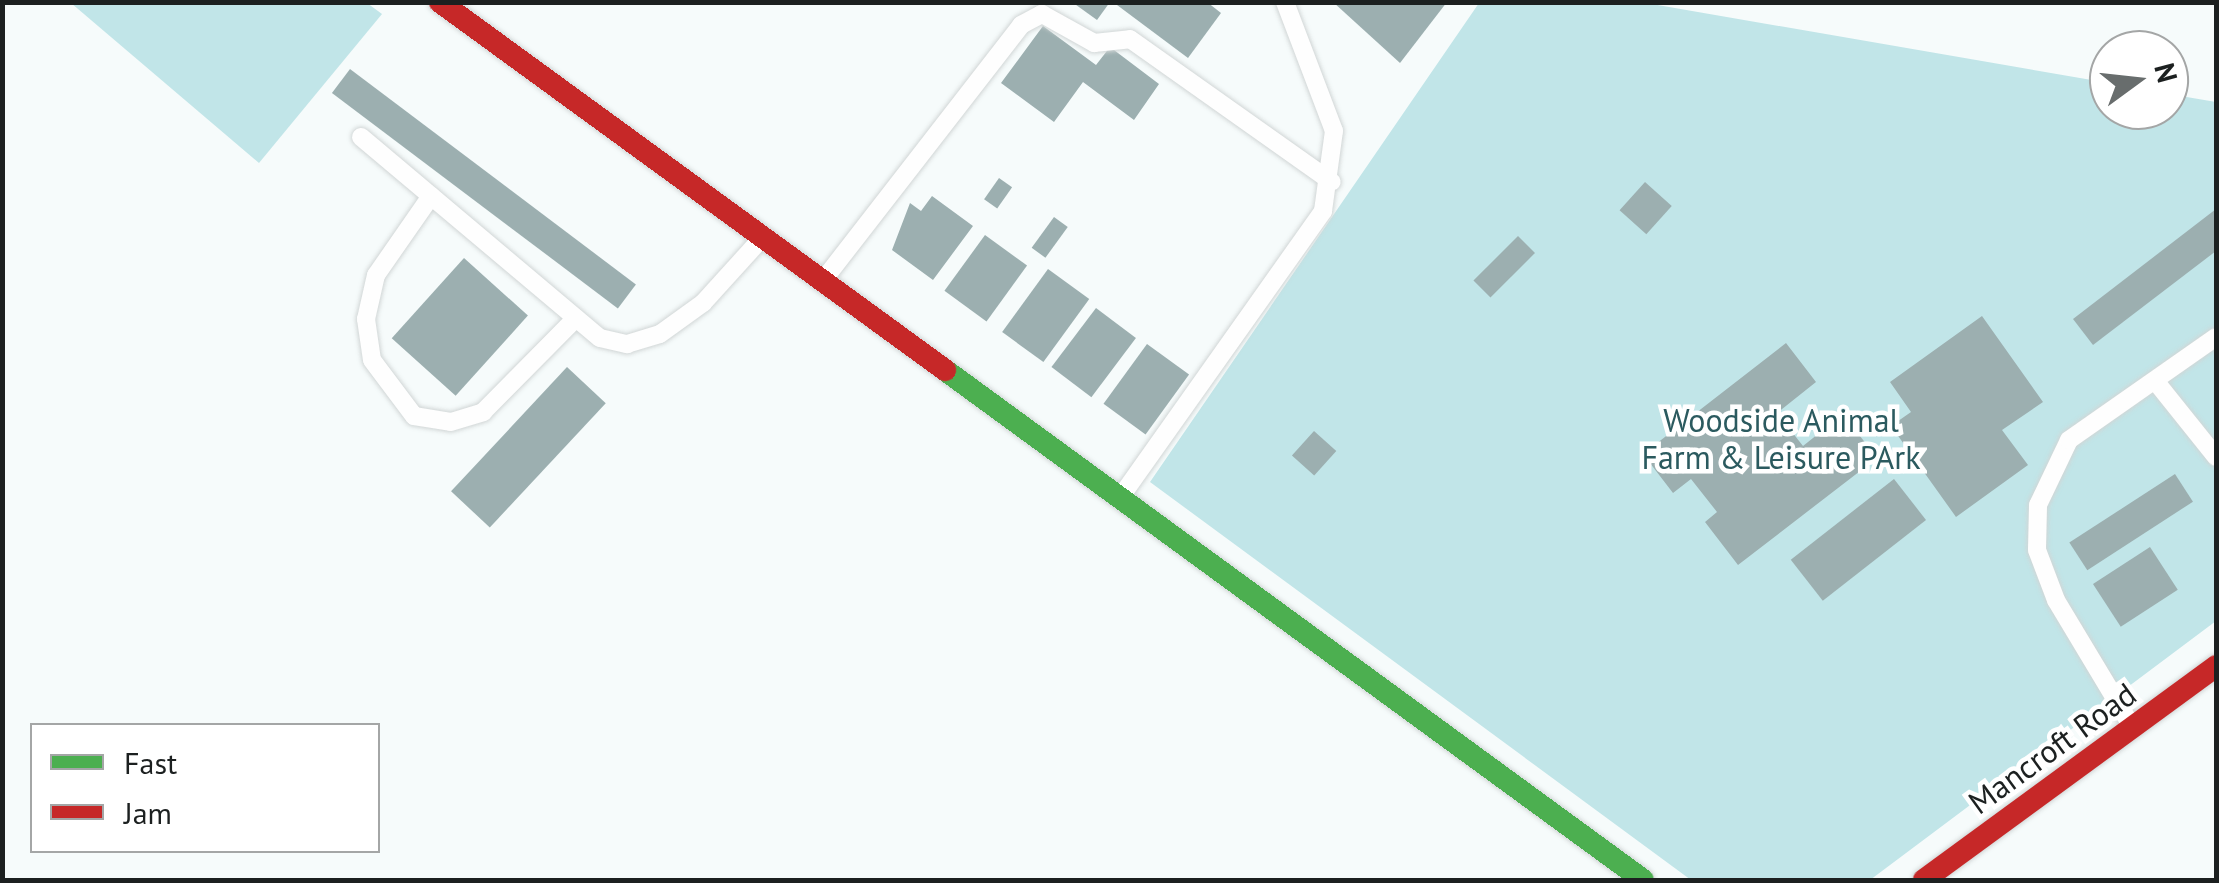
<!DOCTYPE html>
<html>
<head>
<meta charset="utf-8">
<style>
	body { margin:0 }
	#map { position:relative; width:2219px; height:883px; overflow:hidden; background:#f6fbfb; font-family:"PT Sans",sans-serif }
	div>[style] { position:absolute }
	[style*='--x'] { left:calc(var(--x)*1px); top:calc(var(--y)*1px); width:calc(var(--w)*1px); rotate:calc(var(--a)*1deg) }
	.green>* { inset:0; background:#c1e5e8 }
	.building>* { inset:0; background:#9cafb0; transform-origin:0 0 }
	.roads { filter:drop-shadow(0 0 2px #d1d6d6) drop-shadow(0 0 2px #d1d6d6) }
	.lane>* { height:18px; margin:-9px; padding:0 9px; transform-origin:9px; border-radius:9px; background:#fefefe }
	.fast>* { height:22px; margin:-11px; padding:0 11px; transform-origin:11px; border-radius:11px; background:#4caf50 }
	.jam>* { height:22px; margin:-11px; padding:0 11px; transform-origin:11px; border-radius:11px; background:#c62828 }
	span { translate:-50% -50%; white-space:nowrap; text-align:center; line-height:1.15; -webkit-text-stroke:9px #fff; paint-order:stroke }
	.park-label { font-size:32px; color:#2b5a5f }
	.street-label { font-size:32px; color:#1c2020 }
	.frame { position:absolute; inset:0; border:5px solid #1c2020; pointer-events:none }
	.legend { position:absolute; left:30px; top:723px; width:350px; height:130px; box-sizing:border-box; background:#fff; border:2px solid #a4a6a6; margin:0; padding:12px 18px; list-style:none; font-size:30px; color:#1c2020 }
	.legend li { display:flex; align-items:center; gap:20px; height:50px }
	.legend b { width:50px; border:2px solid #a4a6a6 }
	.north { position:absolute; left:2089px; top:30px; width:100px; height:100px; box-sizing:border-box; background:#fff; border:2px solid #a4a6a6; border-radius:50%; rotate:75deg; font-size:28px; font-weight:700; line-height:40px; text-align:center; color:#1c2020 }
	.north::after { content:''; display:block; margin:auto; width:35px; height:45px; background:#686d6d; clip-path:polygon(50% 0,100% 100%,50% 72%,0 100%) }
</style>
</head>
<body>
<div id="map">
	<div class="green">
		<i style="clip-path:polygon(367px 3px,382px 14px,259px 163px,71px 3px)"></i>
		<i style="clip-path:polygon(1479px 3px,1646px 3px,2109px 83px,2109px 110px,2169px 110px,2169px 94px,2216px 102px,2216px 621px,1870px 880px,1691px 880px,1150px 482px)"></i>
	</div>
	<div class="building">
		<i style="clip-path:polygon(1072px 2px,1110px 2px,1097px 20px)"></i>
		<i style="clip-path:polygon(1113px 2px,1207px 2px,1221px 13px,1188px 58px)"></i>
		<i style="clip-path:polygon(1333px 2px,1447px 2px,1400px 63px)"></i>
		<i style="clip-path:polygon(1043px 26px,1096px 65px,1110px 47px,1159px 84px,1134px 120px,1083px 82px,1054px 122px,1001px 83px)"></i>
		<i style="left:350px;top:69px;width:358px;height:30px;rotate:37deg"></i>
		<i style="left:999px;top:178px;width:16px;height:26px;rotate:35deg"></i>
		<i style="left:1645px;top:182px;width:36px;height:38px;rotate:42deg"></i>
		<i style="clip-path:polygon(932px 196px,973px 226px,933px 280px,892px 250px,910px 203px,921px 211px)"></i>
		<i style="clip-path:polygon(2216px 209px,2216px 251px,2093px 345px,2073px 319px)"></i>
		<i style="left:1054px;top:217px;width:17px;height:38px;rotate:36deg"></i>
		<i style="left:985px;top:235px;width:52px;height:69px;rotate:36deg"></i>
		<i style="left:1518px;top:236px;width:24px;height:63px;rotate:45deg"></i>
		<i style="left:464px;top:258px;width:86px;height:108px;rotate:42deg"></i>
		<i style="left:1048px;top:269px;width:51px;height:78px;rotate:36deg"></i>
		<i style="left:1096px;top:308px;width:50px;height:74px;rotate:37deg"></i>
		<i style="clip-path:polygon(1982px 316px,2043px 402px,2002px 430px,2028px 465px,1956px 517px,1891px 426px,1911px 412px,1890px 382px)"></i>
		<i style="clip-path:polygon(1786px 343px,1816px 382px,1777px 413px,1803px 446px,1843px 414px,1877px 458px,1738px 565px,1705px 522px,1717px 512px,1691px 479px,1673px 493px,1643px 454px)"></i>
		<i style="left:1147px;top:344px;width:52px;height:74px;rotate:36deg"></i>
		<i style="left:567px;top:367px;width:53px;height:170px;rotate:43deg"></i>
		<i style="left:1314px;top:431px;width:30px;height:33px;rotate:42deg"></i>
		<i style="left:2175px;top:474px;width:33px;height:126px;rotate:57deg"></i>
		<i style="left:1894px;top:479px;width:52px;height:131px;rotate:52deg"></i>
		<i style="left:2150px;top:547px;width:51px;height:68px;rotate:57deg"></i>
	</div>
	<div class="roads">
		<div class="lane">
			<i style="--x:361;--y:137;--w:312;--a:40.1"></i>
			<i style="--x:600;--y:338;--w:28;--a:13"></i>
			<i style="--x:627;--y:344;--w:34;--a:-17"></i>
			<i style="--x:660;--y:334;--w:53;--a:-35.8"></i>
			<i style="--x:703;--y:303;--w:86;--a:-47.8"></i>
			<i style="--x:431;--y:196;--w:96;--a:124.8"></i>
			<i style="--x:376;--y:275;--w:45;--a:102.8"></i>
			<i style="--x:366;--y:319;--w:41;--a:81.7"></i>
			<i style="--x:372;--y:360;--w:70;--a:53.1"></i>
			<i style="--x:414;--y:416;--w:37;--a:9"></i>
			<i style="--x:451;--y:422;--w:34;--a:-17"></i>
			<i style="--x:483;--y:412;--w:132;--a:-45.3"></i>
			<i style="--x:825;--y:278;--w:320;--a:-52.2"></i>
			<i style="--x:1021;--y:25;--w:24;--a:-28"></i>
			<i style="--x:1042;--y:14;--w:60;--a:29.1"></i>
			<i style="--x:1094;--y:43;--w:36;--a:-6"></i>
			<i style="--x:1130;--y:39;--w:247;--a:35.3"></i>
			<i style="--x:2156;--y:382;--w:96;--a:51.3"></i>
			<i style="--x:1122;--y:495;--w:348;--a:-54.7"></i>
			<i style="--x:1323;--y:211;--w:81;--a:-82.2"></i>
			<i style="--x:1334;--y:131;--w:138;--a:-110.8"></i>
			<i style="--x:2131;--y:725;--w:146;--a:-121"></i>
			<i style="--x:2056;--y:600;--w:53;--a:-110.8"></i>
			<i style="--x:2037;--y:550;--w:45;--a:-88.7"></i>
			<i style="--x:2038;--y:505;--w:72;--a:-64.5"></i>
			<i style="--x:2069;--y:440;--w:179;--a:-35"></i>
		</div>
		<div class="fast">
			<i style="--x:945;--y:370;--w:864;--a:36.15"></i>
		</div>
		<div class="jam">
			<i style="--x:440;--y:2;--w:625;--a:36.08"></i>
			<i style="--x:1924;--y:880;--w:362;--a:-36.2"></i>
		</div>
	</div>
	<div class="park-label">
		<span style="left:1781px;top:439px">Woodside Animal<br>Farm &amp; Leisure PArk</span>
	</div>
	<div class="street-label">
		<span style="left:2052px;top:748px;rotate:-36deg">Mancroft Road</span>
	</div>
	<div class="frame"></div>
	<ul class="legend">
	<li><b style="height:12px;background:#4caf50"></b>Fast</li>
	<li><b style="height:12px;background:#c62828"></b>Jam</li>
	</ul>
	<div class="north">N</div>
</div>
</body>
</html>
